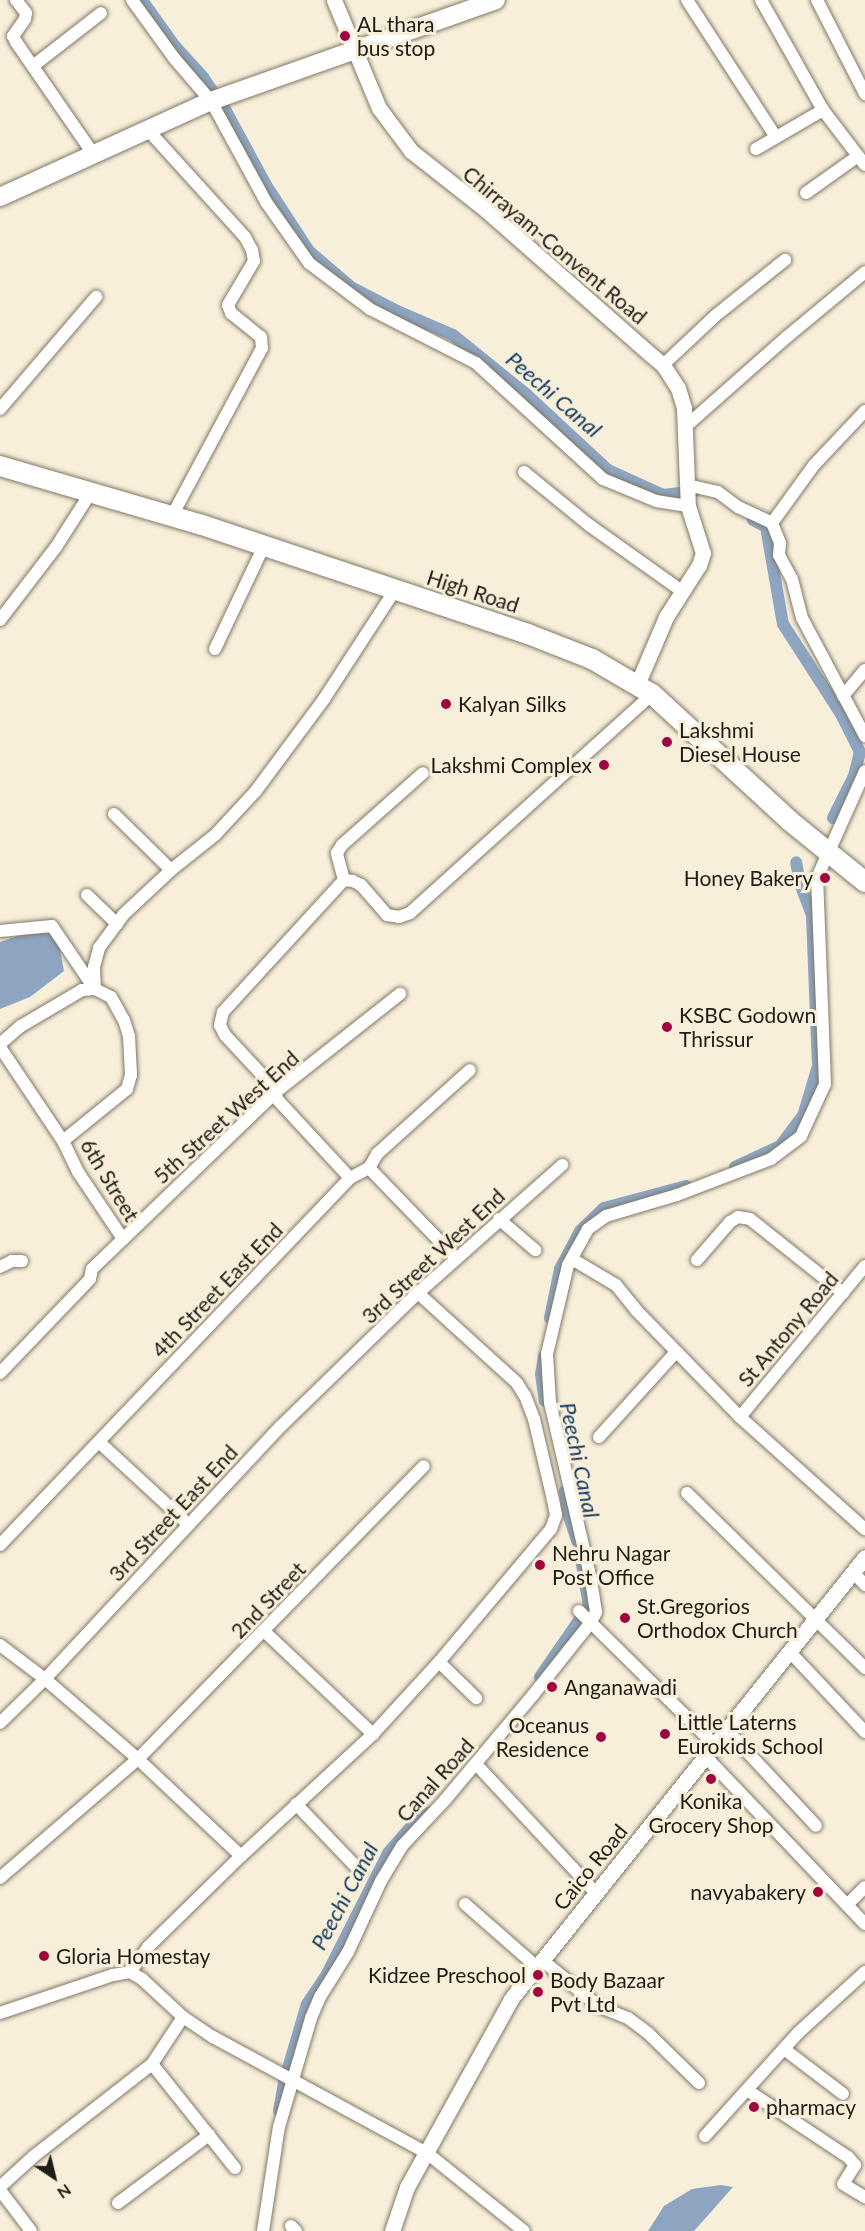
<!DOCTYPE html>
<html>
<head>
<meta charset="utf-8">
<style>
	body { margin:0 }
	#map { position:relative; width:865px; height:2231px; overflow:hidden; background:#f8efda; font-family:Lato,sans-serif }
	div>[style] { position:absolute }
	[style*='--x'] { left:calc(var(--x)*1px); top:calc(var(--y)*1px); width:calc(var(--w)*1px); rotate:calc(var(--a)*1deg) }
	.water>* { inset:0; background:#8da5c1 }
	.canal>* { height:12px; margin:-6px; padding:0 6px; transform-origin:6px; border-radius:6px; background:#8da5c1 }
	.roads { filter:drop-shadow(0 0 2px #807866) drop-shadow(0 0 2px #807866) }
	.minor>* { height:12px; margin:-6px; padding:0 6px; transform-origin:6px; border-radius:6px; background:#fff }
	.tertiary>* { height:15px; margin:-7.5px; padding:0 7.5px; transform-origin:7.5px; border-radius:7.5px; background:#fff }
	.secondary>* { height:18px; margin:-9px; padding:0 9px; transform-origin:9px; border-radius:9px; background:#fff }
	.primary>* { height:20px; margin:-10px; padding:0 10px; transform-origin:10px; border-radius:10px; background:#fff }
	.dots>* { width:16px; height:16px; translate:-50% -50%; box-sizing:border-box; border:3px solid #f8efda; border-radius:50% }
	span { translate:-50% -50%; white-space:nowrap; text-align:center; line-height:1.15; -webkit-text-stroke:6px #f8efda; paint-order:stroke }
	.poi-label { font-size:21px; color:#201d16 }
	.left { translate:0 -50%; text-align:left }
	.right { translate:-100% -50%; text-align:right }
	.street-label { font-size:21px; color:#201d16 }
	.water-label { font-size:22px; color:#163b61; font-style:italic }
	.north { position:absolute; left:24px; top:2147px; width:60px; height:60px; -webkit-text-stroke:4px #f8efda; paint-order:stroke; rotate:145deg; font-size:16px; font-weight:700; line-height:24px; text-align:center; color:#201d16 }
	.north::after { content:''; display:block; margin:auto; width:21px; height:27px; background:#201d16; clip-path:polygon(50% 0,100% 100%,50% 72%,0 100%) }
</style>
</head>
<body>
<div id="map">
	<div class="water">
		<i style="clip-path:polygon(29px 932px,57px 934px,64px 971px,30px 997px,0 1009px,0 942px)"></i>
		<i style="clip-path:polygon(721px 2185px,733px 2187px,694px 2231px,648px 2231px,664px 2206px,692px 2189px)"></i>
	</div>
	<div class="canal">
		<i style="--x:142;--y:0;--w:55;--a:54.6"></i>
		<i style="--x:174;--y:45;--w:43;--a:47.8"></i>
		<i style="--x:203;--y:77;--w:41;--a:55.9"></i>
		<i style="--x:226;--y:111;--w:84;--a:61.6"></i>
		<i style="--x:266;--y:185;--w:79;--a:56.9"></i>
		<i style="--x:309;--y:251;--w:55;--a:40.6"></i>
		<i style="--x:351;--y:287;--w:50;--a:27.6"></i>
		<i style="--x:395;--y:310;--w:63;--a:23.3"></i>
		<i style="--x:453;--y:335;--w:94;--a:38.9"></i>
		<i style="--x:526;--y:394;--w:112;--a:42.8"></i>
		<i style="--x:608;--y:470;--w:60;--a:24.4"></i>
		<i style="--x:663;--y:495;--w:32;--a:-7"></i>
		<i style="--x:753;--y:520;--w:15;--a:28"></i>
		<i style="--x:766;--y:527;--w:98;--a:80.1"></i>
		<i style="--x:783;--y:624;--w:107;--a:57.2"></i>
		<i style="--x:841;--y:714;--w:42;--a:63.4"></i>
		<i style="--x:860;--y:752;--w:25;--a:104"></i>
		<i style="--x:854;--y:776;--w:47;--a:116.6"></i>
		<i style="--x:735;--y:1167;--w:50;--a:-25"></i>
		<i style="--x:780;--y:1146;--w:38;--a:-53"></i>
		<i style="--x:803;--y:1116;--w:52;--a:-73.3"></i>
		<i style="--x:818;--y:1066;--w:151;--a:-92.3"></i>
		<i style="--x:812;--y:915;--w:33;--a:-111"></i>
		<i style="--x:800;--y:884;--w:22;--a:-100"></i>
		<i style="--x:550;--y:1318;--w:50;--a:-78.5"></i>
		<i style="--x:560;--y:1269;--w:43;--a:-62.2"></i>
		<i style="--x:580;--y:1231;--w:33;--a:-44"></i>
		<i style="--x:604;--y:1208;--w:85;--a:-15"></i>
		<i style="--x:544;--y:1356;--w:18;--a:99"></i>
		<i style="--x:541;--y:1374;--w:27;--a:82"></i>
		<i style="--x:565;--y:1491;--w:22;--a:82"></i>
		<i style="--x:568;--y:1513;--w:29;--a:72"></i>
		<i style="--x:540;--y:1677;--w:86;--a:-55.4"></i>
		<i style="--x:589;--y:1606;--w:49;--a:-99.5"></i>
		<i style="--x:279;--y:2111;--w:29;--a:-80"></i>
		<i style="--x:284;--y:2082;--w:81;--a:-73.6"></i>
		<i style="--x:307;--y:2004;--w:36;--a:-56"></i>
		<i style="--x:327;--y:1974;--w:136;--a:-63.2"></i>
		<i style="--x:388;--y:1853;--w:38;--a:-49"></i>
		<i style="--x:413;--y:1824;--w:21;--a:-35"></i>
	</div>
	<div class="roads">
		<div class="minor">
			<i style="--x:16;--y:0;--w:16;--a:52"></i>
			<i style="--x:26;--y:13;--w:6;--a:99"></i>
			<i style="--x:25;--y:19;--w:21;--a:125"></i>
			<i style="--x:13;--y:36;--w:7;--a:63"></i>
			<i style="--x:16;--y:42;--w:137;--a:55.4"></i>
			<i style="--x:132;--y:0;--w:72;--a:54.1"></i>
			<i style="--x:174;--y:58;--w:57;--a:49.3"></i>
			<i style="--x:211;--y:101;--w:115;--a:61.4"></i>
			<i style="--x:266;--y:202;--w:75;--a:54.8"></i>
			<i style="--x:309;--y:263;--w:76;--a:37"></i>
			<i style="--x:370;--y:309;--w:119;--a:27"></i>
			<i style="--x:476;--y:363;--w:172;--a:42.4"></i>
			<i style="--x:603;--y:479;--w:57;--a:22.5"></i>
			<i style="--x:656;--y:501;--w:32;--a:9"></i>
			<i style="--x:687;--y:0;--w:163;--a:57"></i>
			<i style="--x:761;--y:0;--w:126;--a:60.6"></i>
			<i style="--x:823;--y:110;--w:69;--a:52.6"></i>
			<i style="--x:817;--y:0;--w:106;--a:62.9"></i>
			<i style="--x:33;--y:66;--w:86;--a:-37.9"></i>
			<i style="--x:148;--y:130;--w:144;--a:47.8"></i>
			<i style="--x:245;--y:237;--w:15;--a:62"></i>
			<i style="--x:252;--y:250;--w:11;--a:80"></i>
			<i style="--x:254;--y:261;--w:51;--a:120.6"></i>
			<i style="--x:228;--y:305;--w:9;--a:69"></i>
			<i style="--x:231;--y:313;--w:38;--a:39"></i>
			<i style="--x:261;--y:337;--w:11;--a:85"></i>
			<i style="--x:262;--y:348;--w:191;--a:118.2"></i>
			<i style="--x:756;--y:149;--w:78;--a:-30.2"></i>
			<i style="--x:806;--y:193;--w:64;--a:-35.4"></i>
			<i style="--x:663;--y:365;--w:71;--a:-43.3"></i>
			<i style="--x:715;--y:316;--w:90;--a:-38.7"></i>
			<i style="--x:0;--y:409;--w:148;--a:-49.4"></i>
			<i style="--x:865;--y:411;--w:74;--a:133.4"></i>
			<i style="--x:814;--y:465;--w:72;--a:125.9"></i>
			<i style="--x:772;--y:523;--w:22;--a:68"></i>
			<i style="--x:780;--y:543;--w:12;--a:95"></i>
			<i style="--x:779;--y:555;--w:27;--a:62"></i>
			<i style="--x:792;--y:579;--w:40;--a:75.6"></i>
			<i style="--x:802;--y:618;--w:134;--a:61.9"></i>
			<i style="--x:685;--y:427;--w:137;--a:-41.5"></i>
			<i style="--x:788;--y:336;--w:100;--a:-39.7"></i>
			<i style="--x:524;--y:472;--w:84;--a:39.2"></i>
			<i style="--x:589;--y:525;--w:114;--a:35.4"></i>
			<i style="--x:687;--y:485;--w:32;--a:13"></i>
			<i style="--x:718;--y:492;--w:25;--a:37"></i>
			<i style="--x:738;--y:507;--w:38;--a:25"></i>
			<i style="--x:0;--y:620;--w:92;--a:-52.5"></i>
			<i style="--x:56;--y:547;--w:65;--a:-57.5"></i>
			<i style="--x:215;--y:649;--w:114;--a:-64.6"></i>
			<i style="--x:843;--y:696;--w:34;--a:-50"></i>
			<i style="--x:114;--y:814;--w:80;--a:44.5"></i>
			<i style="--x:344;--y:880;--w:28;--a:-105"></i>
			<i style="--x:337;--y:853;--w:9;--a:-58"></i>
			<i style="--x:342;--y:845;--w:108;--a:-41.6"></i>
			<i style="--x:87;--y:895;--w:42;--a:44"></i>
			<i style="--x:0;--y:931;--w:52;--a:-5.5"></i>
			<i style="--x:52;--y:926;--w:75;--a:55.9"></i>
			<i style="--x:95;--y:989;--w:22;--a:-93"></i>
			<i style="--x:94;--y:967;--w:20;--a:-75"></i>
			<i style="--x:99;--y:948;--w:42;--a:-53.7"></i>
			<i style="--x:124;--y:914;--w:64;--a:-43.1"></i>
			<i style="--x:171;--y:870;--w:56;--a:-38.5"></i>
			<i style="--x:215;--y:835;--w:59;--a:-47.1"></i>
			<i style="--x:255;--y:792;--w:116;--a:-53.4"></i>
			<i style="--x:324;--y:699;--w:130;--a:-56.9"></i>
			<i style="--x:0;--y:1044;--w:28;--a:-41"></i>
			<i style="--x:21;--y:1026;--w:71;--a:-30.5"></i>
			<i style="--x:82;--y:990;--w:13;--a:-4"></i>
			<i style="--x:95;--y:989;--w:18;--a:27"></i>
			<i style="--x:111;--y:997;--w:26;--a:61"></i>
			<i style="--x:124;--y:1020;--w:17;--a:73"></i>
			<i style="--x:129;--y:1036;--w:39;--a:87"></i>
			<i style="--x:131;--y:1075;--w:15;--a:106"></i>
			<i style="--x:127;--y:1089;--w:82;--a:140.9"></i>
			<i style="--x:0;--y:1047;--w:113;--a:56.2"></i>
			<i style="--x:63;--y:1141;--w:34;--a:64"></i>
			<i style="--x:78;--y:1172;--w:81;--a:56.1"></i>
			<i style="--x:369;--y:1168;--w:125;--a:46"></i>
			<i style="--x:350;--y:1178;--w:109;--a:-132.8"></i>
			<i style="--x:276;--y:1098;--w:7;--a:-82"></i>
			<i style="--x:277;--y:1091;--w:76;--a:-132.9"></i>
			<i style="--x:225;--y:1035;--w:11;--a:-117"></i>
			<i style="--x:220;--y:1025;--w:13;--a:-77"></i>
			<i style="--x:223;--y:1012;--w:179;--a:-47.5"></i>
			<i style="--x:344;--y:880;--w:9;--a:6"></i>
			<i style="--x:353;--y:881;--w:9;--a:27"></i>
			<i style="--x:361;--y:885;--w:40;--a:49"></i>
			<i style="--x:387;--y:915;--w:12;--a:9"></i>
			<i style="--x:399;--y:917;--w:12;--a:-20"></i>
			<i style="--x:410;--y:913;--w:326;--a:-42.1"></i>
			<i style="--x:499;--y:1219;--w:48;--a:40.7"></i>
			<i style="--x:572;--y:1259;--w:51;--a:30.6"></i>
			<i style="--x:616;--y:1285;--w:32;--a:51"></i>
			<i style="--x:636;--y:1310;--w:149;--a:45.8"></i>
			<i style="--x:740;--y:1417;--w:168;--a:41.9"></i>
			<i style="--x:697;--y:1260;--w:50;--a:-49"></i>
			<i style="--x:730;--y:1222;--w:9;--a:-32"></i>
			<i style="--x:738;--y:1217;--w:12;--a:9"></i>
			<i style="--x:750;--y:1219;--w:119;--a:38.5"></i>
			<i style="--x:0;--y:1267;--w:13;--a:-27"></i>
			<i style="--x:12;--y:1261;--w:10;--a:0"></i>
			<i style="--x:0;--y:1373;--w:130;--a:-46.2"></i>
			<i style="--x:90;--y:1279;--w:10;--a:-79"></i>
			<i style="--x:92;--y:1269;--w:257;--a:-43.9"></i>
			<i style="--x:277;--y:1091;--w:157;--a:-38.3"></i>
			<i style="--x:740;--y:1417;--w:196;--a:-50.4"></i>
			<i style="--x:599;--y:1437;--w:115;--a:-47.8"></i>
			<i style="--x:99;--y:1442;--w:122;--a:42.7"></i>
			<i style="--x:687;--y:1493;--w:250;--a:44.5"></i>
			<i style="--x:0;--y:1545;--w:507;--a:-46.36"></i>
			<i style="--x:350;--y:1178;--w:21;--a:-28"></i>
			<i style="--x:369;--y:1168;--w:16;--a:-60"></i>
			<i style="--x:377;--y:1154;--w:125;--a:-42.1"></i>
			<i style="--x:853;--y:1572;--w:18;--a:47"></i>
			<i style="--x:579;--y:1611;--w:190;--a:44.6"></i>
			<i style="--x:265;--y:1632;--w:149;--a:43.4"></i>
			<i style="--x:373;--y:1734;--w:98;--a:-47.5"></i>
			<i style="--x:439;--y:1662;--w:174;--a:-49.9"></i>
			<i style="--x:551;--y:1529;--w:15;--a:-70"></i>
			<i style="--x:556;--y:1515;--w:15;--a:-101"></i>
			<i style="--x:553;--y:1500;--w:83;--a:-103.2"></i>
			<i style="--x:534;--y:1419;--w:25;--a:-111"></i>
			<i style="--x:525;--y:1396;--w:15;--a:-122"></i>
			<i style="--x:517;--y:1383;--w:134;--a:-137.7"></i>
			<i style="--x:0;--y:1645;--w:56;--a:37.1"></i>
			<i style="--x:45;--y:1679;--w:123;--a:40.7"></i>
			<i style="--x:138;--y:1759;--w:141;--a:43.3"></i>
			<i style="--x:241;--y:1856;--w:180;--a:-42.7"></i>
			<i style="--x:789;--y:1651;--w:111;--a:46.8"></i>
			<i style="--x:439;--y:1662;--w:52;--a:44.2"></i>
			<i style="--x:0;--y:1723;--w:63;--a:-44.4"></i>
			<i style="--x:45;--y:1679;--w:346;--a:-47"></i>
			<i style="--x:281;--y:1426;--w:191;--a:-44.2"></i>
			<i style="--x:418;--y:1293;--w:193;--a:-41.6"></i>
			<i style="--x:726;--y:1729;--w:132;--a:47.1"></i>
			<i style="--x:705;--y:1756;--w:232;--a:46.4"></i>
			<i style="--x:476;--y:1764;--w:176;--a:47.1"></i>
			<i style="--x:296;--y:1804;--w:93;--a:46.3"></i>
			<i style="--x:0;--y:1878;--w:182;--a:-40.8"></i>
			<i style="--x:138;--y:1759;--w:409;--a:-45.7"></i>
			<i style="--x:465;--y:1904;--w:96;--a:41.2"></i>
			<i style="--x:847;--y:1905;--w:25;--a:-45"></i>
			<i style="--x:542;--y:1960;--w:72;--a:39.4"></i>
			<i style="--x:598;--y:2006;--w:32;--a:22"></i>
			<i style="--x:628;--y:2018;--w:26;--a:37"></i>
			<i style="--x:649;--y:2034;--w:70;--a:44.4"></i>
			<i style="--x:130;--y:1972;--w:14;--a:30"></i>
			<i style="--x:142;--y:1979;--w:56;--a:42.8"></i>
			<i style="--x:183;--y:2017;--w:36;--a:34"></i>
			<i style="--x:213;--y:2037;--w:243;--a:28.5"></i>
			<i style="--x:427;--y:2153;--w:124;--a:38.8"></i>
			<i style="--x:0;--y:2013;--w:119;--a:-18.6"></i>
			<i style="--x:113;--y:1975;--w:17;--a:-10"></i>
			<i style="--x:130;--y:1972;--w:31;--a:-54"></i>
			<i style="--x:148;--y:1947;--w:130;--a:-44.4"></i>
			<i style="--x:784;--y:2049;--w:74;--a:37.3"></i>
			<i style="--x:152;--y:2064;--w:56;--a:-56.6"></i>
			<i style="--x:747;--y:2090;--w:121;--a:33.6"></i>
			<i style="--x:848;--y:2157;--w:11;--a:49"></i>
			<i style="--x:855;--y:2165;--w:22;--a:122"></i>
			<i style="--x:843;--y:2184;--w:26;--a:31"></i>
			<i style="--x:705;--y:2136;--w:139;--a:-47.9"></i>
			<i style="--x:798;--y:2033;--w:91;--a:-42.3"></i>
			<i style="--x:0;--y:2187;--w:46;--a:-42.4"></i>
			<i style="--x:34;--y:2156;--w:150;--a:-37.9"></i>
			<i style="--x:152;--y:2064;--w:133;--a:51.4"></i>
			<i style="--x:0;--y:2190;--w:51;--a:52.9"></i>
			<i style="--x:118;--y:2203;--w:114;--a:-36.8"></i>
			<i style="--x:291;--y:2226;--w:7;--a:45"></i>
			<i style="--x:263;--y:2231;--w:105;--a:-81.3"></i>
			<i style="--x:279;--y:2127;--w:114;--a:-73.6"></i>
			<i style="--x:311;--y:2018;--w:23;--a:-67"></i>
			<i style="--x:320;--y:1997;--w:53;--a:-58.1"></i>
			<i style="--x:348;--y:1952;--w:78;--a:-65.1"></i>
			<i style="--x:381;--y:1881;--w:41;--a:-59"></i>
			<i style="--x:402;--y:1846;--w:63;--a:-46.9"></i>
			<i style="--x:445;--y:1800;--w:137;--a:-50"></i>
			<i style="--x:533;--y:1695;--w:93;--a:-51.5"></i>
			<i style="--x:591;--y:1622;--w:11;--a:-63"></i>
			<i style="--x:596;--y:1612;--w:32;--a:-99"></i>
			<i style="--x:591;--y:1580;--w:182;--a:-103"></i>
			<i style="--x:550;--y:1403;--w:49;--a:-93.5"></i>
			<i style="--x:547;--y:1354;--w:91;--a:-76.7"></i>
			<i style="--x:568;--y:1265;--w:41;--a:-60.9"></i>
			<i style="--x:588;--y:1229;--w:22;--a:-36"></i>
			<i style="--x:606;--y:1216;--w:74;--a:-16.5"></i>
			<i style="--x:677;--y:1195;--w:101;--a:-21"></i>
			<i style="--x:771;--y:1159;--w:38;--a:-37"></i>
			<i style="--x:801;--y:1136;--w:57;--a:-65.2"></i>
			<i style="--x:825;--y:1084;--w:206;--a:-92.2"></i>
			<i style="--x:817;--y:878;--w:117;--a:-65.8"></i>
		</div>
		<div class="tertiary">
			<i style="--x:334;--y:0;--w:117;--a:67.4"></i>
			<i style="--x:379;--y:108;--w:54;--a:53.3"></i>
			<i style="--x:411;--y:151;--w:95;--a:38.2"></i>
			<i style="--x:486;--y:210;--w:218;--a:41.3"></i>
			<i style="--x:650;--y:354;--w:17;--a:40"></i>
			<i style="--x:663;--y:365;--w:27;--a:57"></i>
			<i style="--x:678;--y:388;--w:21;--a:73"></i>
			<i style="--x:684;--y:408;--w:98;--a:87.7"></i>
			<i style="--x:688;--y:506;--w:49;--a:72.3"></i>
			<i style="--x:703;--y:553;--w:13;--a:108"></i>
			<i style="--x:699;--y:565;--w:62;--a:122.4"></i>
			<i style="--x:666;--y:617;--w:74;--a:113.1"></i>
			<i style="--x:392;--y:2231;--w:46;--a:-71.2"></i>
			<i style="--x:407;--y:2187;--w:215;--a:-61"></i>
			<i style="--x:511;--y:1999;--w:566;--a:-51.31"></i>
		</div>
		<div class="secondary">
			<i style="--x:0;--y:197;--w:232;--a:-24.5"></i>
			<i style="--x:211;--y:101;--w:302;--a:-19.5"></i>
		</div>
		<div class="primary">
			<i style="--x:0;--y:466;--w:210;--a:16.3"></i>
			<i style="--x:202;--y:525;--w:344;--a:18.5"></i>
			<i style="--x:528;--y:634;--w:69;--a:21.3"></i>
			<i style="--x:592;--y:659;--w:69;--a:30.3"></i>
			<i style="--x:652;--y:694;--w:188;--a:42.6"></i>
			<i style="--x:790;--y:821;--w:97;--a:39.1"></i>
		</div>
	</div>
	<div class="dots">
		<i style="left:345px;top:36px;background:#a10541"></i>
		<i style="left:446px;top:704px;background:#a10541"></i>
		<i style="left:667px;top:742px;background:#a10541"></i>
		<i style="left:604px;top:765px;background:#a10541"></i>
		<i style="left:825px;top:878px;background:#a10541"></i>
		<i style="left:667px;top:1027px;background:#a10541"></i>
		<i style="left:540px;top:1565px;background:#a10541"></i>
		<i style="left:625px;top:1618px;background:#a10541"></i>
		<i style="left:552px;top:1687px;background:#a10541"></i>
		<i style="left:665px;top:1734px;background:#a10541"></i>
		<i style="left:601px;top:1737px;background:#a10541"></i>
		<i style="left:711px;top:1779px;background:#a10541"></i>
		<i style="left:818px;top:1892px;background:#a10541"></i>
		<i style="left:44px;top:1956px;background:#a10541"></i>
		<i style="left:538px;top:1975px;background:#a10541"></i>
		<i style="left:538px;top:1992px;background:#a10541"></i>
		<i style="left:754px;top:2107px;background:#a10541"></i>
	</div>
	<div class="poi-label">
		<span class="left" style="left:357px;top:36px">AL thara<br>bus stop</span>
		<span class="left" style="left:458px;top:704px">Kalyan Silks</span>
		<span class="left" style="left:679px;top:742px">Lakshmi<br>Diesel House</span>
		<span class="right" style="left:592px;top:765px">Lakshmi Complex</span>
		<span class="right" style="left:813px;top:878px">Honey Bakery</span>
		<span class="left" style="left:679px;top:1027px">KSBC Godown<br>Thrissur</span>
		<span class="left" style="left:552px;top:1565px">Nehru Nagar<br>Post Office</span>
		<span class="left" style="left:637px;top:1618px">St.Gregorios<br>Orthodox Church</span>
		<span class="left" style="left:564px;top:1687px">Anganawadi</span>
		<span class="left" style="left:677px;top:1734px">Little Laterns<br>Eurokids School</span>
		<span class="right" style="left:589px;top:1737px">Oceanus<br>Residence</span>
		<span style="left:711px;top:1813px">Konika<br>Grocery Shop</span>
		<span class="right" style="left:806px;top:1892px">navyabakery</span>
		<span class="left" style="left:56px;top:1956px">Gloria Homestay</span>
		<span class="right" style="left:526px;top:1975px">Kidzee Preschool</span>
		<span class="left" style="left:550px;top:1992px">Body Bazaar<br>Pvt Ltd</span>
		<span class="left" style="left:766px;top:2107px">pharmacy</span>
	</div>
	<div class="street-label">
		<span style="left:555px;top:245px;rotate:40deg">Chirrayam-Convent Road</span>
		<span style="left:473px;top:591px;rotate:18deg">High Road</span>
		<span style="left:226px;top:1117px;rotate:-42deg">5th Street West End</span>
		<span style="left:110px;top:1180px;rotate:59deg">6th Street</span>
		<span style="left:433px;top:1256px;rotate:-43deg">3rd Street West End</span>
		<span style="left:217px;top:1290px;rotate:-46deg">4th Street East End</span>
		<span style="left:788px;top:1329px;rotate:-50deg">St Antony Road</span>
		<span style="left:173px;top:1513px;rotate:-47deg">3rd Street East End</span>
		<span style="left:268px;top:1600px;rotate:-46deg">2nd Street</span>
		<span style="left:435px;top:1780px;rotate:-48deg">Canal Road</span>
		<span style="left:590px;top:1867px;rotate:-51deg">Caico Road</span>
	</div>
	<div class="water-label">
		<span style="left:554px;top:394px;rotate:41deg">Peechi Canal</span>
		<span style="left:580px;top:1460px;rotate:78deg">Peechi Canal</span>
		<span style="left:344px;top:1896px;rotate:-62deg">Peechi Canal</span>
	</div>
	<div class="north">N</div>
</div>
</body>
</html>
